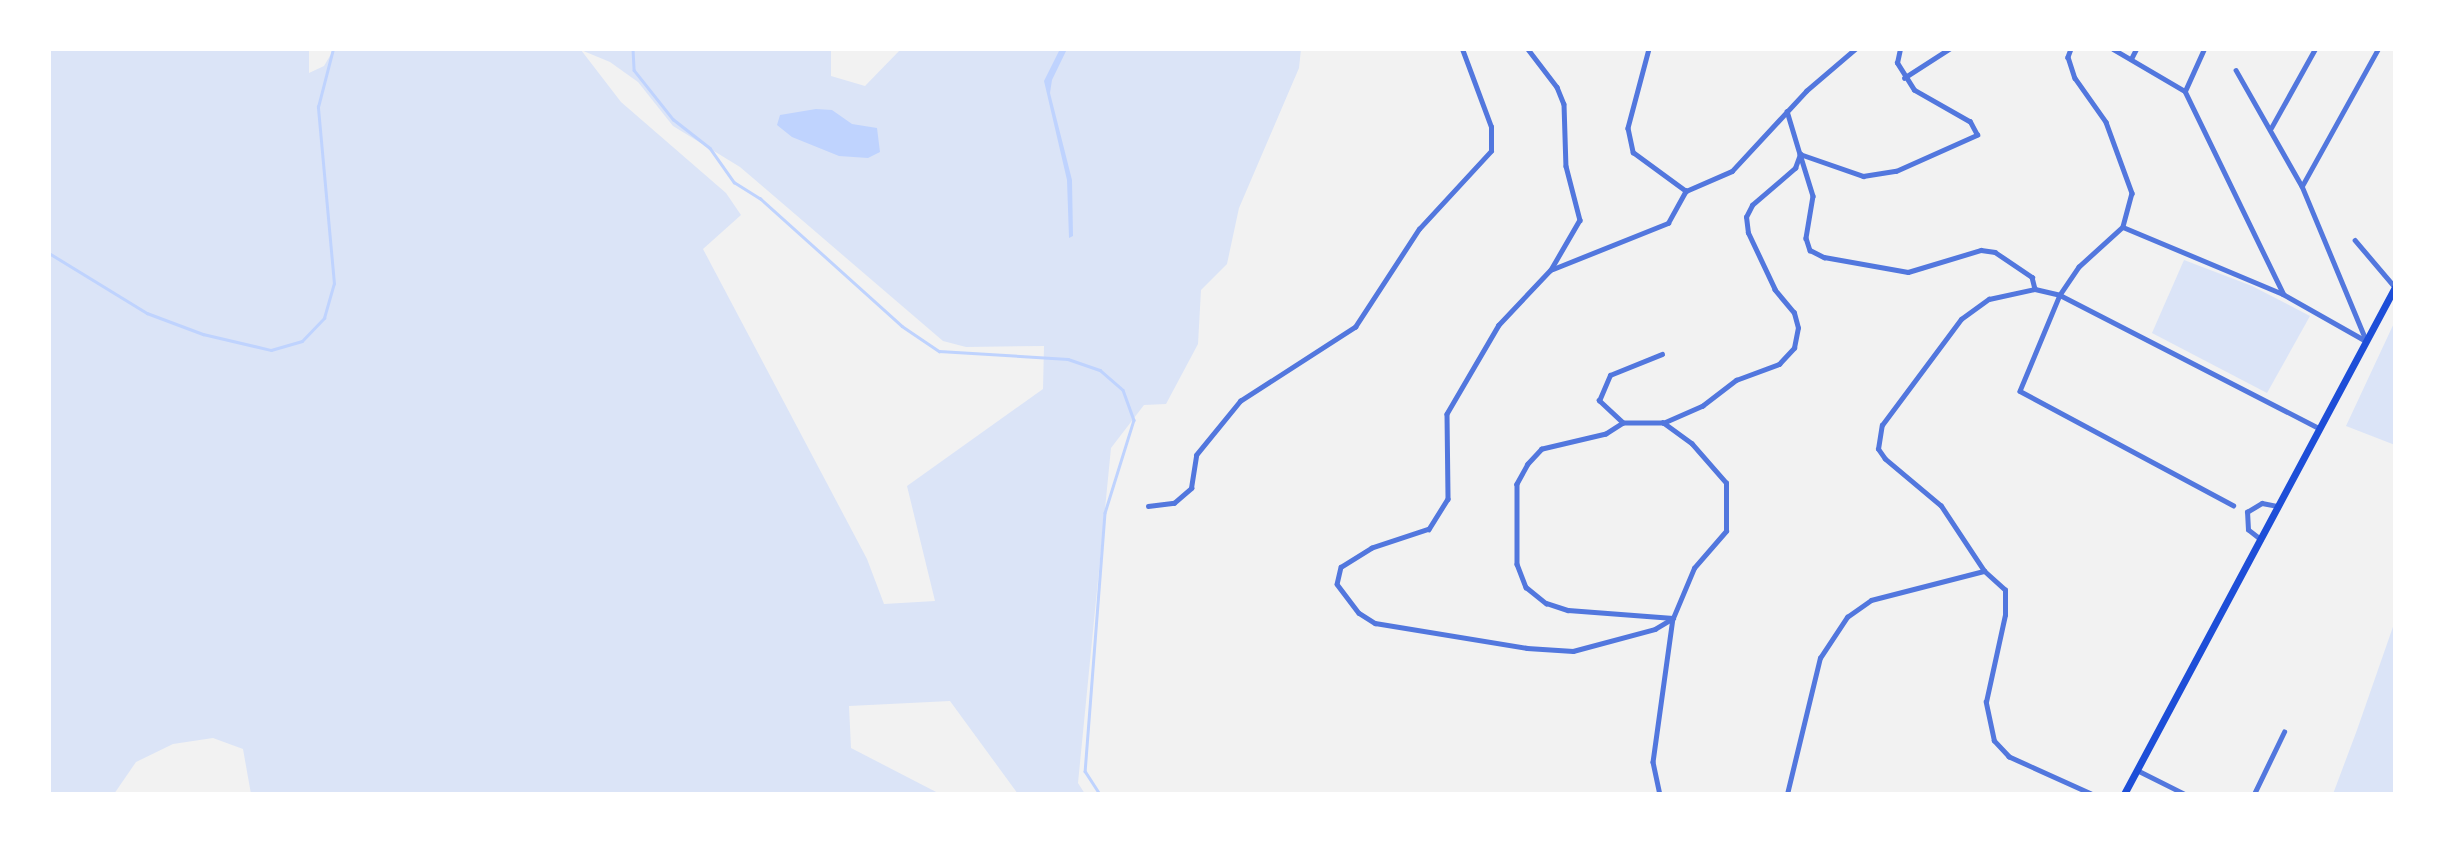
<!DOCTYPE html>
<html>
<head>
<meta charset="utf-8">
<style>
	body { margin:0 }
	#map { position:relative; width:2444px; height:843px; overflow:hidden; background:#f2f2f2; font-family:"Titillium Web",sans-serif }
	div>[style] { position:absolute }
	[style*='--x'] { left:calc(var(--x)*1px); top:calc(var(--y)*1px); width:calc(var(--w)*1px); rotate:calc(var(--a)*1deg) }
	.green>* { inset:0; background:#dbe4f7 }
	.water>* { inset:0; background:#bfd3fe }
	.stream>* { height:2.5px; margin:-1.25px; padding:0 1.25px; transform-origin:1.25px; border-radius:1.25px; background:#bfd3fe }
	.minor>* { height:4.5px; margin:-2.25px; padding:0 2.25px; transform-origin:2.25px; border-radius:2.25px; background:#5277de }
	.primary>* { height:7px; margin:-3.5px; padding:0 3.5px; transform-origin:3.5px; border-radius:3.5px; background:#1d4ed8 }
	span { translate:-50% -50%; white-space:nowrap; text-align:center; line-height:1.15; -webkit-text-stroke:5px #fff; paint-order:stroke }
	.frame { position:absolute; inset:0; border:51px solid #fff; pointer-events:none }
</style>
</head>
<body>
<div id="map">
	<div class="green">
		<i style="clip-path:polygon(evenodd,49px 49px,309px 49px,309px 73px,324px 66px,334px 49px,804px 49px,831px 51px,831px 76px,865px 86px,901px 49px,1301px 49px,1299px 68px,1239px 208px,1227px 264px,1201px 290px,1198px 344px,1166px 404px,1144px 405px,1111px 448px,1078px 783px,1085px 794px,1018px 794px,950px 701px,849px 706px,851px 748px,940px 794px,251px 794px,243px 749px,213px 738px,173px 744px,136px 762px,114px 794px,49px 794px,49px 49px,581px 50px,610px 62px,638px 82px,673px 126px,740px 167px,943px 341px,966px 347px,1044px 346px,1043px 389px,907px 486px,935px 601px,884px 604px,867px 559px,703px 249px,741px 215px,726px 193px,621px 102px,581px 50px)"></i>
		<i style="clip-path:polygon(2184px 260px,2252px 286px,2310px 316px,2267px 393px,2152px 333px)"></i>
		<i style="clip-path:polygon(2395px 321px,2395px 445px,2346px 426px)"></i>
		<i style="clip-path:polygon(2395px 621px,2395px 794px,2333px 794px,2357px 730px)"></i>
	</div>
	<div class="water">
		<i style="clip-path:polygon(1060px 49px,1067px 49px,1052px 80px,1050px 93px,1072px 180px,1073px 236px,1069px 238px,1067px 180px,1044px 81px)"></i>
		<i style="clip-path:polygon(816px 109px,832px 110px,852px 124px,877px 128px,880px 152px,868px 158px,839px 156px,792px 137px,777px 125px,780px 115px)"></i>
	</div>
	<div class="stream">
		<i style="--x:633;--y:49;--w:21;--a:87"></i>
		<i style="--x:634;--y:70;--w:63;--a:51.5"></i>
		<i style="--x:673;--y:119;--w:47;--a:38.1"></i>
		<i style="--x:710;--y:148;--w:42;--a:54.8"></i>
		<i style="--x:734;--y:182;--w:31;--a:32"></i>
		<i style="--x:760;--y:198;--w:191;--a:42"></i>
		<i style="--x:902;--y:326;--w:45;--a:34"></i>
		<i style="--x:939;--y:351;--w:129;--a:3.5"></i>
		<i style="--x:1068;--y:359;--w:34;--a:19"></i>
		<i style="--x:1100;--y:370;--w:30;--a:41"></i>
		<i style="--x:1123;--y:390;--w:32;--a:70"></i>
		<i style="--x:1134;--y:420;--w:97;--a:107.3"></i>
		<i style="--x:1105;--y:513;--w:259;--a:94.4"></i>
		<i style="--x:1085;--y:771;--w:27;--a:57"></i>
		<i style="--x:49;--y:253;--w:115;--a:31.5"></i>
		<i style="--x:147;--y:313;--w:60;--a:20.6"></i>
		<i style="--x:203;--y:334;--w:70;--a:13.2"></i>
		<i style="--x:271;--y:350;--w:32;--a:-16"></i>
		<i style="--x:302;--y:341;--w:32;--a:-46"></i>
		<i style="--x:324;--y:318;--w:35;--a:-74"></i>
		<i style="--x:334;--y:284;--w:178;--a:-95.2"></i>
		<i style="--x:318;--y:107;--w:60;--a:-75.5"></i>
	</div>
	<div class="minor">
		<i style="--x:1528;--y:49;--w:48;--a:52.7"></i>
		<i style="--x:1557;--y:87;--w:18;--a:68"></i>
		<i style="--x:1564;--y:104;--w:62;--a:88.2"></i>
		<i style="--x:1566;--y:166;--w:56;--a:75.5"></i>
		<i style="--x:1580;--y:220;--w:58;--a:120.1"></i>
		<i style="--x:1551;--y:270;--w:76;--a:133.4"></i>
		<i style="--x:1499;--y:325;--w:103;--a:120.3"></i>
		<i style="--x:1447;--y:414;--w:85;--a:89.3"></i>
		<i style="--x:1448;--y:499;--w:36;--a:122"></i>
		<i style="--x:1429;--y:529;--w:60;--a:161.6"></i>
		<i style="--x:1372;--y:548;--w:36;--a:148"></i>
		<i style="--x:1341;--y:567;--w:17;--a:103"></i>
		<i style="--x:1337;--y:584;--w:36;--a:53"></i>
		<i style="--x:1359;--y:613;--w:19;--a:32"></i>
		<i style="--x:1375;--y:623;--w:154;--a:9.3"></i>
		<i style="--x:1527;--y:648;--w:46;--a:3.7"></i>
		<i style="--x:1573;--y:651;--w:85;--a:-15"></i>
		<i style="--x:1655;--y:629;--w:21;--a:-31"></i>
		<i style="--x:1673;--y:618;--w:145;--a:97.9"></i>
		<i style="--x:1653;--y:762;--w:33;--a:78"></i>
		<i style="--x:1649;--y:49;--w:82;--a:104.9"></i>
		<i style="--x:1628;--y:128;--w:25;--a:78"></i>
		<i style="--x:1633;--y:152;--w:66;--a:36.3"></i>
		<i style="--x:2071;--y:49;--w:9;--a:111"></i>
		<i style="--x:2068;--y:57;--w:22;--a:72"></i>
		<i style="--x:2075;--y:78;--w:54;--a:54.8"></i>
		<i style="--x:2106;--y:122;--w:76;--a:69.9"></i>
		<i style="--x:2132;--y:193;--w:35;--a:105"></i>
		<i style="--x:2123;--y:227;--w:173;--a:22.7"></i>
		<i style="--x:2283;--y:294;--w:95;--a:29.5"></i>
		<i style="--x:2113;--y:49;--w:83;--a:30.3"></i>
		<i style="--x:2185;--y:91;--w:225;--a:64.1"></i>
		<i style="--x:2131;--y:59;--w:11;--a:-63"></i>
		<i style="--x:2236;--y:70;--w:133;--a:60.4"></i>
		<i style="--x:2302;--y:186;--w:167;--a:67.4"></i>
		<i style="--x:1904;--y:78;--w:54;--a:-32.8"></i>
		<i style="--x:2185;--y:91;--w:46;--a:-65.7"></i>
		<i style="--x:1787;--y:111;--w:45;--a:73.2"></i>
		<i style="--x:1800;--y:154;--w:67;--a:19.2"></i>
		<i style="--x:1863;--y:176;--w:33;--a:-9"></i>
		<i style="--x:1896;--y:171;--w:89;--a:-24"></i>
		<i style="--x:1977;--y:135;--w:15;--a:-118"></i>
		<i style="--x:1970;--y:122;--w:64;--a:-150.3"></i>
		<i style="--x:1914;--y:90;--w:32;--a:-122"></i>
		<i style="--x:1897;--y:63;--w:14;--a:-78"></i>
		<i style="--x:2271;--y:128;--w:90;--a:-60.9"></i>
		<i style="--x:1800;--y:154;--w:44;--a:72.8"></i>
		<i style="--x:1813;--y:196;--w:43;--a:99.5"></i>
		<i style="--x:1806;--y:238;--w:13;--a:72"></i>
		<i style="--x:1810;--y:250;--w:16;--a:27"></i>
		<i style="--x:1824;--y:257;--w:85;--a:10.1"></i>
		<i style="--x:1908;--y:272;--w:76;--a:-16.8"></i>
		<i style="--x:1981;--y:250;--w:14;--a:8"></i>
		<i style="--x:1995;--y:252;--w:45;--a:34"></i>
		<i style="--x:2032;--y:277;--w:12;--a:76"></i>
		<i style="--x:2302;--y:186;--w:157;--a:-61"></i>
		<i style="--x:1686;--y:191;--w:50;--a:-23.5"></i>
		<i style="--x:1732;--y:171;--w:109;--a:-47.2"></i>
		<i style="--x:1806;--y:91;--w:65;--a:-40.6"></i>
		<i style="--x:2123;--y:227;--w:59;--a:137.7"></i>
		<i style="--x:2079;--y:267;--w:34;--a:124"></i>
		<i style="--x:2060;--y:295;--w:104;--a:112.6"></i>
		<i style="--x:2020;--y:391;--w:242;--a:28.2"></i>
		<i style="--x:2355;--y:240;--w:62;--a:49.6"></i>
		<i style="--x:1553;--y:269;--w:124;--a:-21.8"></i>
		<i style="--x:1668;--y:223;--w:37;--a:-61"></i>
		<i style="--x:1623;--y:423;--w:20;--a:147"></i>
		<i style="--x:1606;--y:434;--w:66;--a:166.8"></i>
		<i style="--x:1542;--y:449;--w:21;--a:133"></i>
		<i style="--x:1528;--y:464;--w:23;--a:119"></i>
		<i style="--x:1517;--y:484;--w:80;--a:90"></i>
		<i style="--x:1517;--y:564;--w:25;--a:69"></i>
		<i style="--x:1526;--y:587;--w:26;--a:39"></i>
		<i style="--x:1546;--y:603;--w:23;--a:18"></i>
		<i style="--x:1568;--y:610;--w:105;--a:4.4"></i>
		<i style="--x:1673;--y:618;--w:54;--a:-67.2"></i>
		<i style="--x:1694;--y:568;--w:49;--a:-49.1"></i>
		<i style="--x:1726;--y:531;--w:48;--a:-90"></i>
		<i style="--x:1726;--y:483;--w:52;--a:-131.1"></i>
		<i style="--x:1692;--y:444;--w:36;--a:-144"></i>
		<i style="--x:1663;--y:423;--w:40;--a:180"></i>
		<i style="--x:1623;--y:423;--w:33;--a:-137"></i>
		<i style="--x:1599;--y:401;--w:28;--a:-67"></i>
		<i style="--x:1610;--y:375;--w:56;--a:-22"></i>
		<i style="--x:1663;--y:423;--w:43;--a:-23.6"></i>
		<i style="--x:1702;--y:406;--w:43;--a:-37.4"></i>
		<i style="--x:1736;--y:380;--w:46;--a:-20.4"></i>
		<i style="--x:1779;--y:364;--w:22;--a:-47"></i>
		<i style="--x:1794;--y:348;--w:20;--a:-79"></i>
		<i style="--x:1798;--y:328;--w:16;--a:-105"></i>
		<i style="--x:1794;--y:313;--w:30;--a:-130"></i>
		<i style="--x:1775;--y:290;--w:63;--a:-115.3"></i>
		<i style="--x:1748;--y:233;--w:16;--a:-97"></i>
		<i style="--x:1746;--y:217;--w:13;--a:-63"></i>
		<i style="--x:1752;--y:205;--w:57;--a:-40.7"></i>
		<i style="--x:1795;--y:168;--w:15;--a:-70"></i>
		<i style="--x:1148;--y:506;--w:26;--a:-7"></i>
		<i style="--x:1174;--y:503;--w:23;--a:-41"></i>
		<i style="--x:1191;--y:488;--w:33;--a:-81"></i>
		<i style="--x:1196;--y:455;--w:70;--a:-50.8"></i>
		<i style="--x:1240;--y:401;--w:137;--a:-32.8"></i>
		<i style="--x:1355;--y:327;--w:117;--a:-56.9"></i>
		<i style="--x:1419;--y:229;--w:106;--a:-47.3"></i>
		<i style="--x:1491;--y:151;--w:24;--a:-90"></i>
		<i style="--x:1491;--y:127;--w:83;--a:-110.4"></i>
		<i style="--x:2261;--y:540;--w:16;--a:-142"></i>
		<i style="--x:2248;--y:530;--w:18;--a:-93"></i>
		<i style="--x:2247;--y:512;--w:17;--a:-31"></i>
		<i style="--x:2262;--y:503;--w:16;--a:11"></i>
		<i style="--x:2137;--y:770;--w:54;--a:26.6"></i>
		<i style="--x:1787;--y:794;--w:140;--a:-76.4"></i>
		<i style="--x:1820;--y:658;--w:49;--a:-56.6"></i>
		<i style="--x:1847;--y:617;--w:29;--a:-35"></i>
		<i style="--x:1871;--y:600;--w:117;--a:-14.4"></i>
		<i style="--x:2091;--y:794;--w:90;--a:-155.7"></i>
		<i style="--x:2009;--y:757;--w:22;--a:-133"></i>
		<i style="--x:1994;--y:741;--w:40;--a:-102"></i>
		<i style="--x:1986;--y:702;--w:89;--a:-77.7"></i>
		<i style="--x:2005;--y:615;--w:25;--a:-90"></i>
		<i style="--x:2005;--y:590;--w:28;--a:-138"></i>
		<i style="--x:1984;--y:571;--w:78;--a:-123.5"></i>
		<i style="--x:1941;--y:506;--w:73;--a:-140"></i>
		<i style="--x:1885;--y:459;--w:12;--a:-125"></i>
		<i style="--x:1878;--y:449;--w:24;--a:-81"></i>
		<i style="--x:1882;--y:425;--w:132;--a:-53.3"></i>
		<i style="--x:1961;--y:319;--w:34;--a:-36"></i>
		<i style="--x:1989;--y:299;--w:47;--a:-12.3"></i>
		<i style="--x:2035;--y:289;--w:26;--a:13"></i>
		<i style="--x:2060;--y:295;--w:291;--a:27.2"></i>
		<i style="--x:2254;--y:794;--w:69;--a:-64.2"></i>
	</div>
	<div class="primary">
		<i style="--x:2124;--y:794;--w:575;--a:-61.87"></i>
	</div>
	<div class="frame"></div>
</div>
</body>
</html>
